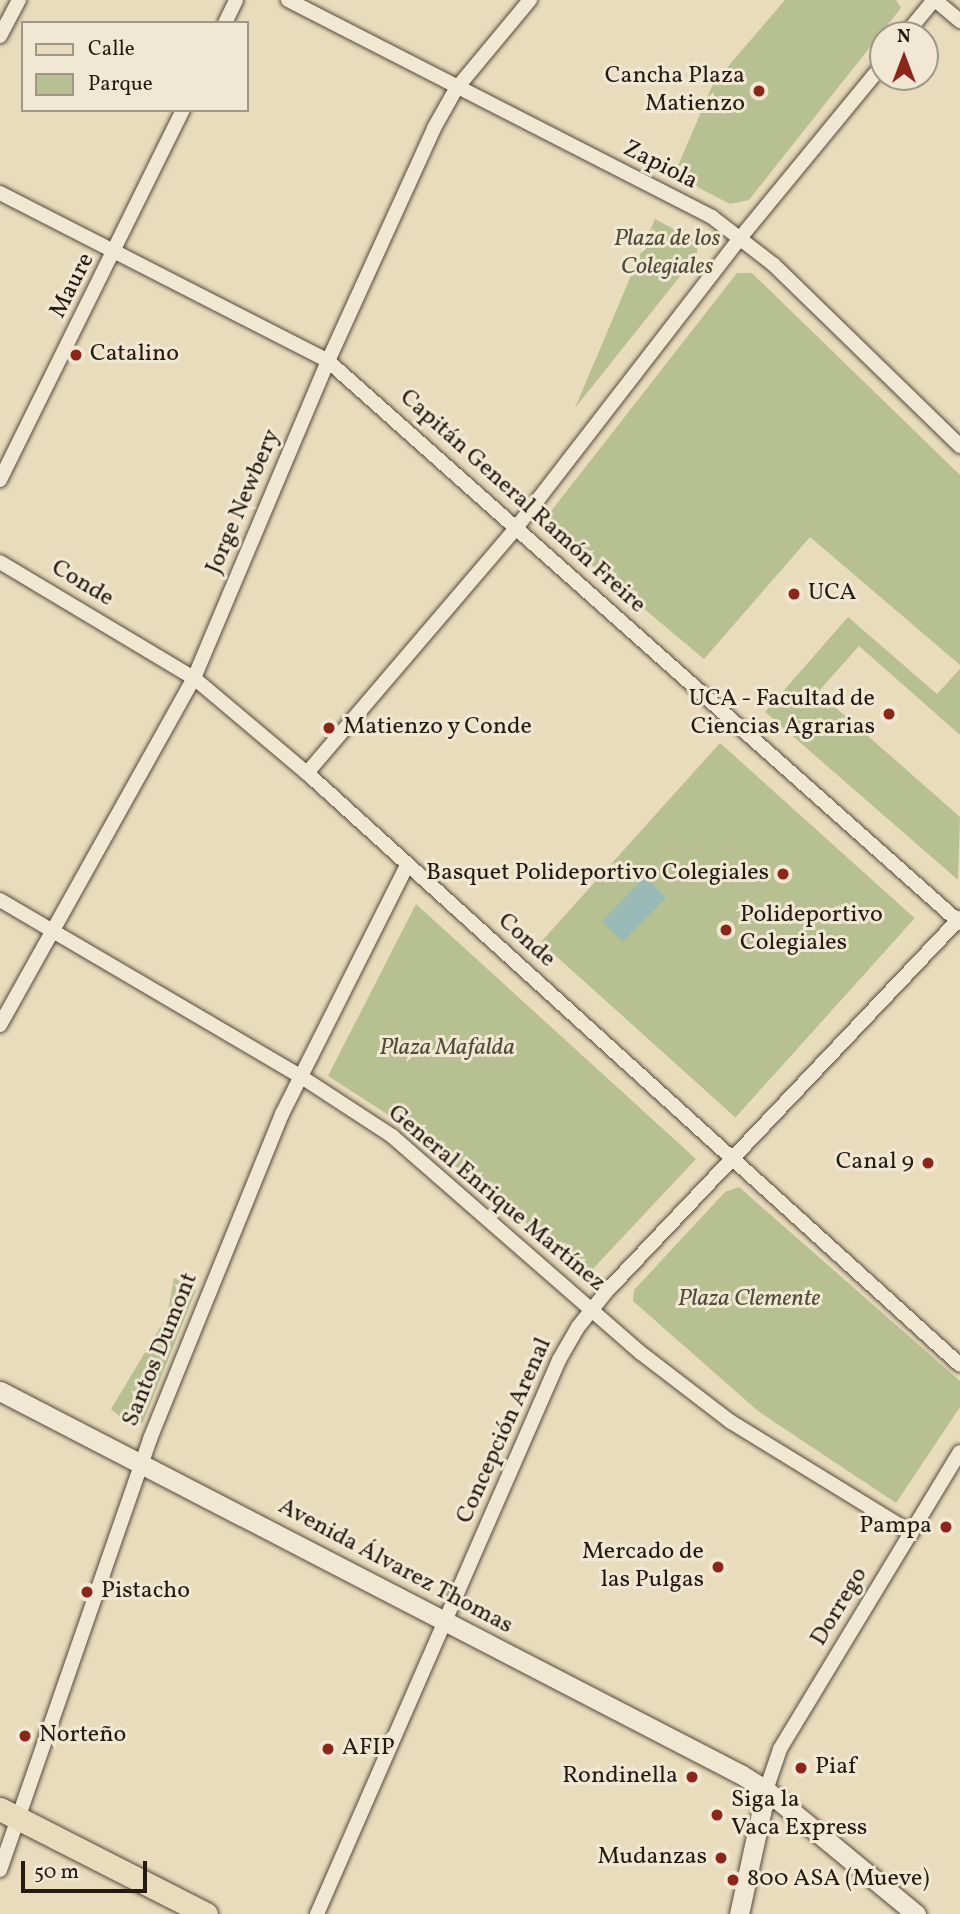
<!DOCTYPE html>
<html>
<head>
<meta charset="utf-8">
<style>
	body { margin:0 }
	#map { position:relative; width:960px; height:1914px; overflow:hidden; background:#e9dcbc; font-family:Vollkorn,serif }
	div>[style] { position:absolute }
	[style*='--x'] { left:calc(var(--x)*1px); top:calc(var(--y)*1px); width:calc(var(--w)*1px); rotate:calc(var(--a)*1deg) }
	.green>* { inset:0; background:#b6c091; transform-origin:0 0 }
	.water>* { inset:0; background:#99bab7; transform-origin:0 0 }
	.roads { filter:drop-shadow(0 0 2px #554a3c) drop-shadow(0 0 2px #554a3c) }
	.street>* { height:14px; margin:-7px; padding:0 7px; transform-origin:7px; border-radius:7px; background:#f1e8d3 }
	.secondary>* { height:19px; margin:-9.5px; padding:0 9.5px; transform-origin:9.5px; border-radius:9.5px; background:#f1e8d3 }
	.primary>* { height:23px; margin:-11.5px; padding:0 11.5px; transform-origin:11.5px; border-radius:11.5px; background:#e9dcbc }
	.dots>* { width:19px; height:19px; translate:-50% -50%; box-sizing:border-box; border:4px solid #f1e8d3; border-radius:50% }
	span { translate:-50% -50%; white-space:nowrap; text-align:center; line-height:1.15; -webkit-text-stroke:6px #f1e8d3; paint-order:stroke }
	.poi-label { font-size:24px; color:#241a12 }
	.right { translate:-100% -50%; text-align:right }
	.left { translate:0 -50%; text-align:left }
	.street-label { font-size:24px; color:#241a12 }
	.park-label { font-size:24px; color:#504c38; font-style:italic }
	.legend { position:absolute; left:21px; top:21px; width:228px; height:91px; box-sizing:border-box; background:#f1e8d3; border:2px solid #9f9686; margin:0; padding:9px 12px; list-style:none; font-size:21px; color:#241a12 }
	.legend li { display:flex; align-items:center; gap:14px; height:35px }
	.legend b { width:35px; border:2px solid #9f9686 }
	.north { position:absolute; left:869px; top:21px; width:70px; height:70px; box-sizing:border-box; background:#f1e8d3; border:2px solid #9f9686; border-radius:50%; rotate:0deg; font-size:19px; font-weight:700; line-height:28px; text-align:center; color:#241a12 }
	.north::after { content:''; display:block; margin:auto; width:24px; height:32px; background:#8f2418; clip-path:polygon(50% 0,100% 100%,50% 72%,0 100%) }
	.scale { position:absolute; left:21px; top:1861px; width:126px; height:32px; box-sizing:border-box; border:4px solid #241a12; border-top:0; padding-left:9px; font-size:21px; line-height:24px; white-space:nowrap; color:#241a12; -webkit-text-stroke:5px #f1e8d3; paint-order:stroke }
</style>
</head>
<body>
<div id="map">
	<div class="green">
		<i style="clip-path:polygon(785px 0,896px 0,901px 8px,749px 200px,730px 204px,674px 175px,713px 84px)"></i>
		<i style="clip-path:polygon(655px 219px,697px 242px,697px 255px,575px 408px)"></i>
		<i style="clip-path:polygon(737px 273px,752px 273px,960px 475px,960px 665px,810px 537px,704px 659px,550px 530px,548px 515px)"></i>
		<i style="clip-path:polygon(848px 617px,937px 694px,960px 669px,960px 735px,859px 646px,818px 692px,960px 817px,958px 880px,765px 712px)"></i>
		<i style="left:720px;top:743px;width:262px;height:268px;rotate:42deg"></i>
		<i style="clip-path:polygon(416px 904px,696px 1159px,589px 1273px,401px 1123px,328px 1076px)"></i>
		<i style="clip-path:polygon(739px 1187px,960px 1381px,960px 1407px,896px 1503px,758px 1411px,633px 1301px,634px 1290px,725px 1192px)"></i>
		<i style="clip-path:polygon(174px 1278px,196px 1290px,143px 1422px,133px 1427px,111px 1409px,167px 1316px)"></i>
	</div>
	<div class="water">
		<i style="left:645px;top:877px;width:29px;height:62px;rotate:44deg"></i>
	</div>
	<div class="roads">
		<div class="street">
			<i style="--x:288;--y:0;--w:476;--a:27.1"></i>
			<i style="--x:712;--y:217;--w:78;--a:37.7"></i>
			<i style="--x:774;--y:265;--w:260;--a:44.2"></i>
			<i style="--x:935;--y:0;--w:33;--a:40"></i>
			<i style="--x:225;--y:23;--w:25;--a:-64"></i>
			<i style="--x:905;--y:35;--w:45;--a:-50.4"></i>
			<i style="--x:0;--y:36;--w:41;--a:-62.2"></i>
			<i style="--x:0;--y:193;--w:369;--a:27.1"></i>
			<i style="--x:328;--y:361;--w:846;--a:41.64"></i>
			<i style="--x:0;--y:480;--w:413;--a:-63.7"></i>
			<i style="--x:0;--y:562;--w:226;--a:30.9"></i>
			<i style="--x:194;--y:678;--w:148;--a:40.1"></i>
			<i style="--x:307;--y:773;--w:881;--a:42.19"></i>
			<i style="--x:307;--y:773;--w:322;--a:-49.5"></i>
			<i style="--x:516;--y:528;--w:368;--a:-52.3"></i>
			<i style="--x:741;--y:237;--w:224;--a:-50.6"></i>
			<i style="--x:0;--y:900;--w:348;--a:30.4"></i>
			<i style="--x:300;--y:1076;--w:110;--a:33.1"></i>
			<i style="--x:392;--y:1136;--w:330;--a:41.1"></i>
			<i style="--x:641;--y:1353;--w:113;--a:37.5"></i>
			<i style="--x:731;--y:1422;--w:212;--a:31.5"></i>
			<i style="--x:0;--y:1025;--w:398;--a:-60.8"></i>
			<i style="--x:194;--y:678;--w:344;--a:-67.1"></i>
			<i style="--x:328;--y:361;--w:256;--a:-65.5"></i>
			<i style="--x:434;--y:128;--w:45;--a:-60.6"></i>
			<i style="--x:456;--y:89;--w:116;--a:-50.3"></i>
			<i style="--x:766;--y:1790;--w:43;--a:-71.1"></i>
			<i style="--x:780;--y:1749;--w:347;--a:-58.8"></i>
			<i style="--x:0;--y:1870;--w:456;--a:-70.8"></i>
			<i style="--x:150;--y:1439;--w:351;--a:-67.9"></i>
			<i style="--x:282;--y:1114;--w:279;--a:-63.3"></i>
			<i style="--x:317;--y:1914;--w:605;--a:-66.4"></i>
			<i style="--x:559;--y:1360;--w:38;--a:-60"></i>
			<i style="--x:578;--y:1327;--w:45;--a:-51.3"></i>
			<i style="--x:606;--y:1292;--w:515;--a:-46.57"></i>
		</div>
		<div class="secondary">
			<i style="--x:0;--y:1391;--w:835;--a:27.36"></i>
			<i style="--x:742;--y:1775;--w:28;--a:32"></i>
			<i style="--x:766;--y:1790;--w:195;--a:39.6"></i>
			<i style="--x:739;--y:1914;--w:127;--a:-77.7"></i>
		</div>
		<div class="primary">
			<i style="--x:0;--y:1809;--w:231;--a:27"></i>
		</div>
	</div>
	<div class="dots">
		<i style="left:759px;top:91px;background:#8f2418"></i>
		<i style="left:76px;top:355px;background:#8f2418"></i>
		<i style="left:794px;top:594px;background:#8f2418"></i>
		<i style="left:889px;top:714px;background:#8f2418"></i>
		<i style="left:329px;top:728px;background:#8f2418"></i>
		<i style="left:783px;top:874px;background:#8f2418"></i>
		<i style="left:726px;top:930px;background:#8f2418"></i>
		<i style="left:928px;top:1163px;background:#8f2418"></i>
		<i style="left:946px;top:1527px;background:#8f2418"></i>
		<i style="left:718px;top:1567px;background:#8f2418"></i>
		<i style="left:87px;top:1592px;background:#8f2418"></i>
		<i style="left:25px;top:1736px;background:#8f2418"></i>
		<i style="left:328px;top:1749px;background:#8f2418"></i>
		<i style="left:801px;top:1768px;background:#8f2418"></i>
		<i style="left:692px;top:1777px;background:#8f2418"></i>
		<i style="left:717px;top:1815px;background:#8f2418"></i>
		<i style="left:721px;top:1858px;background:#8f2418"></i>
		<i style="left:733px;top:1880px;background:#8f2418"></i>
	</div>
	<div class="poi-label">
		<span class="right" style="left:745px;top:91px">Cancha Plaza<br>Matienzo</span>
		<span class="left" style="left:90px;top:355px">Catalino</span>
		<span class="left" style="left:808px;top:594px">UCA</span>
		<span class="right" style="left:875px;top:714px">UCA - Facultad de<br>Ciencias Agrarias</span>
		<span class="left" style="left:343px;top:728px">Matienzo y Conde</span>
		<span class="right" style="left:769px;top:874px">Basquet Polideportivo Colegiales</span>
		<span class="left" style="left:740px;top:930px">Polideportivo<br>Colegiales</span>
		<span class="right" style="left:914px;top:1163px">Canal 9</span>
		<span class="right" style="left:932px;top:1527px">Pampa</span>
		<span class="right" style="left:704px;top:1567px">Mercado de<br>las Pulgas</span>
		<span class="left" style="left:101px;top:1592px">Pistacho</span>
		<span class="left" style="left:39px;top:1736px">Norteño</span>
		<span class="left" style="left:342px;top:1749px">AFIP</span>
		<span class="left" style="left:815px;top:1768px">Piaf</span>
		<span class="right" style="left:678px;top:1777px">Rondinella</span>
		<span class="left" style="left:731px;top:1815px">Siga la<br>Vaca Express</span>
		<span class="right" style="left:707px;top:1858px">Mudanzas</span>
		<span class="left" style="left:747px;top:1880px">800 ASA (Mueve)</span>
	</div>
	<div class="street-label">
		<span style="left:660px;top:166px;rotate:27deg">Zapiola</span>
		<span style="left:73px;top:286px;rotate:-63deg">Maure</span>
		<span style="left:244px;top:502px;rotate:-67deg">Jorge Newbery</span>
		<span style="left:522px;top:502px;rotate:42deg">Capitán General Ramón Freire</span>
		<span style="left:82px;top:584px;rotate:31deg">Conde</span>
		<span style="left:526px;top:941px;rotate:42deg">Conde</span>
		<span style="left:496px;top:1199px;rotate:40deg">General Enrique Martínez</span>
		<span style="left:161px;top:1350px;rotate:-68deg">Santos Dumont</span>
		<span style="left:505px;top:1431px;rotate:-66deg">Concepción Arenal</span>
		<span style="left:395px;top:1567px;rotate:28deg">Avenida Álvarez Thomas</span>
		<span style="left:840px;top:1607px;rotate:-59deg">Dorrego</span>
	</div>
	<div class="park-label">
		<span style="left:667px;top:254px">Plaza de los<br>Colegiales</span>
		<span style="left:447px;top:1049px">Plaza Mafalda</span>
		<span style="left:749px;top:1300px">Plaza Clemente</span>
	</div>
	<ul class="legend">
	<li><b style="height:9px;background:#e9dcbc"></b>Calle</li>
	<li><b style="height:19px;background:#b6c091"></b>Parque</li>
	</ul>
	<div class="north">N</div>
	<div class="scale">50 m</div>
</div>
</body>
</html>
